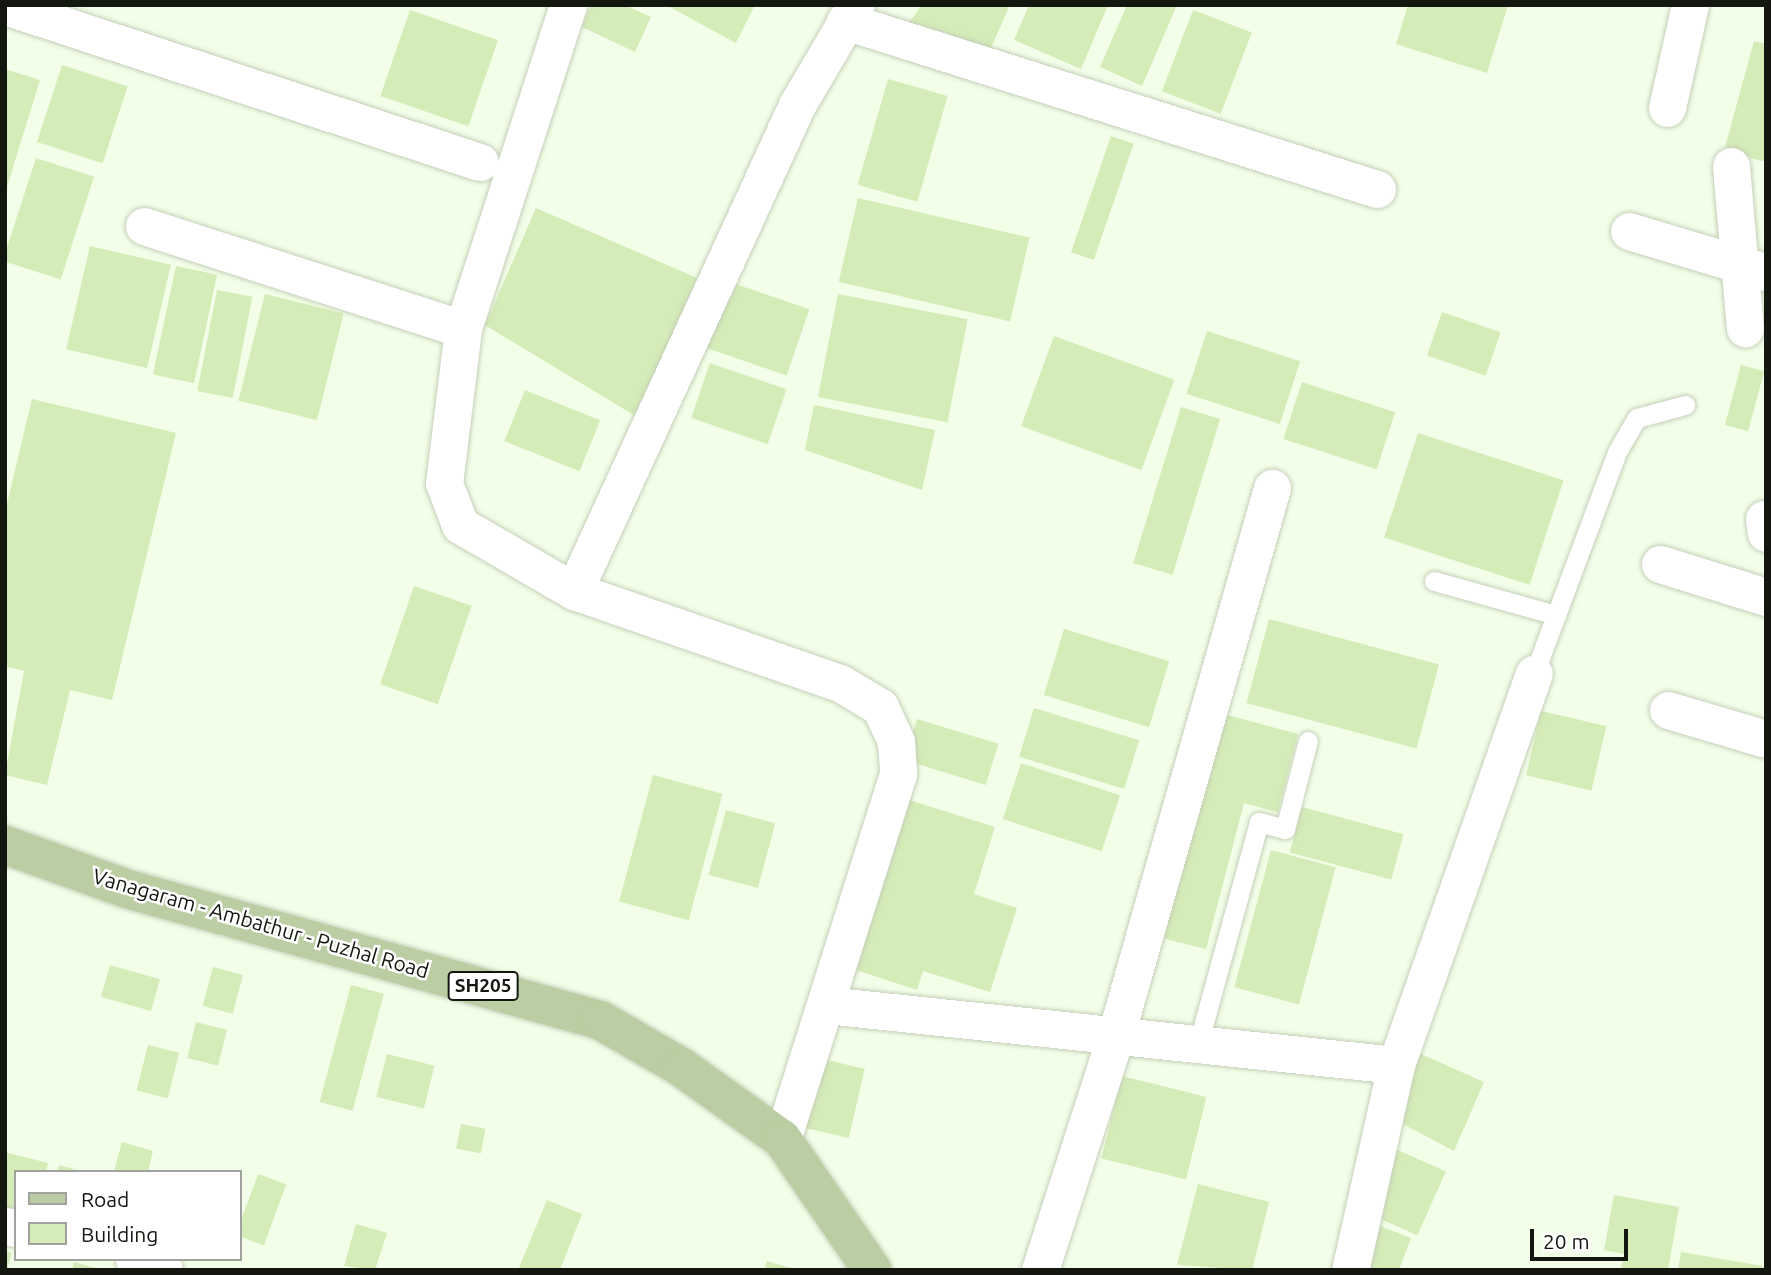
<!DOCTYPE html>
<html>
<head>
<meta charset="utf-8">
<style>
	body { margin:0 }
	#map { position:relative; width:1771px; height:1275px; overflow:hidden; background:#f3fee8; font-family:Ubuntu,sans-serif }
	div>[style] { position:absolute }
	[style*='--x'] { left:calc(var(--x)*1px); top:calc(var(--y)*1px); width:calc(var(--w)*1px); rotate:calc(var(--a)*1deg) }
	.building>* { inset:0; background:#d4ecb8; transform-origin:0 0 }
	.roads { filter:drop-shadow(0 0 2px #c5cfb9) drop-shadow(0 0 2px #c5cfb9) }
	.service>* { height:19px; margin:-9.5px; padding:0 9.5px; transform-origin:9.5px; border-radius:9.5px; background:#fff }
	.minor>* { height:37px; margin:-18.5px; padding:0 18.5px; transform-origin:18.5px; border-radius:18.5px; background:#fff }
	.primary>* { height:38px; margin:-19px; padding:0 19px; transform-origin:19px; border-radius:19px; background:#bbcda2 }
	span { translate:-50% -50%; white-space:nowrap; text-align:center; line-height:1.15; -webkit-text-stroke:5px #fff; paint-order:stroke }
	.shield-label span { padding:2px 5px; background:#fff; border:2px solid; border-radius:5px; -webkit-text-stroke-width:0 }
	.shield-label { font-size:19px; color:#141710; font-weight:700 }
	.street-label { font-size:21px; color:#141710 }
	.frame { position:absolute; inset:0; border:7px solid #141710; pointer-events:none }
	.legend { position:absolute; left:14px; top:1170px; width:228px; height:91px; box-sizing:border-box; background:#fff; border:2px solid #a1a29f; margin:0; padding:9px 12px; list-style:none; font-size:21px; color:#141710 }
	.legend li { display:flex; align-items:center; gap:14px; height:35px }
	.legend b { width:35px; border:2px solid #a1a29f }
	.scale { position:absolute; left:1530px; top:1229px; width:98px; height:32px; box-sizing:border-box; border:4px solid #141710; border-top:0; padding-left:9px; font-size:21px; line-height:24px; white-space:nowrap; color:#141710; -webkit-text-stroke:5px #fff; paint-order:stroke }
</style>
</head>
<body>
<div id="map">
	<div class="building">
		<i style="clip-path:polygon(591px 5px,625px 5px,651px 17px,635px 52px,582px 27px)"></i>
		<i style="clip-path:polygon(666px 5px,755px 5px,736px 43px)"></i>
		<i style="clip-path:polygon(922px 5px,1010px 5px,986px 59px,908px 24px)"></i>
		<i style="clip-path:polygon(1029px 5px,1108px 5px,1081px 69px,1014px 40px)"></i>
		<i style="clip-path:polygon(1127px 5px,1177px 5px,1142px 86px,1100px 67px)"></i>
		<i style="clip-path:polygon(1408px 5px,1508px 5px,1487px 73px,1396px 44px)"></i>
		<i style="left:410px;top:10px;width:93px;height:91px;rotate:19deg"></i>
		<i style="left:1193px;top:10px;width:63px;height:87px;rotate:21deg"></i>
		<i style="clip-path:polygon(1754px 41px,1766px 44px,1766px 162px,1724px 151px)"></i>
		<i style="left:62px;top:65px;width:69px;height:81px;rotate:18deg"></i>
		<i style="clip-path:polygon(5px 69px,40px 80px,6px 190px,5px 190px)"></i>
		<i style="left:888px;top:79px;width:62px;height:110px;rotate:16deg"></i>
		<i style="left:1111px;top:136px;width:24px;height:123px;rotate:19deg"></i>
		<i style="left:36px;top:158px;width:61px;height:108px;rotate:18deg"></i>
		<i style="left:858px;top:198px;width:176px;height:86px;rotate:13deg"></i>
		<i style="clip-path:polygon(536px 208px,697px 278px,637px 417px,485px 325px)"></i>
		<i style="left:90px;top:246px;width:83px;height:106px;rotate:13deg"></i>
		<i style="left:176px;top:266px;width:42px;height:111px;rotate:12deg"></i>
		<i style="left:730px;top:282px;width:84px;height:70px;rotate:19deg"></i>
		<i style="left:217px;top:290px;width:36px;height:103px;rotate:11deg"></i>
		<i style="left:265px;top:294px;width:81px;height:110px;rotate:14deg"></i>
		<i style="left:838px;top:294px;width:132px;height:105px;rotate:11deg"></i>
		<i style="left:1442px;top:312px;width:62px;height:46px;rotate:19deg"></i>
		<i style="left:1207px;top:331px;width:98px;height:66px;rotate:18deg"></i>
		<i style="left:1054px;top:336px;width:128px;height:96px;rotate:20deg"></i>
		<i style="left:710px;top:363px;width:81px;height:58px;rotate:19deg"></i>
		<i style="left:1741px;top:365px;width:24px;height:62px;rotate:15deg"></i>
		<i style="left:1302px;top:382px;width:98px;height:60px;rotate:18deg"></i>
		<i style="left:525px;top:390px;width:81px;height:55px;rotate:22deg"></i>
		<i style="clip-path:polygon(32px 399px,176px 433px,112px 700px,70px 690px,47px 785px,5px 775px,24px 671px,5px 666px,5px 512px)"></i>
		<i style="clip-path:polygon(814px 405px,935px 430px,922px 490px,805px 450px)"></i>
		<i style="left:1181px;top:407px;width:41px;height:163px;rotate:17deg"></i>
		<i style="left:1418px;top:433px;width:153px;height:110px;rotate:18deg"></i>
		<i style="left:414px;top:586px;width:61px;height:104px;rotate:19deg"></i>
		<i style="left:1269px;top:619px;width:176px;height:87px;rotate:15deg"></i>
		<i style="left:1064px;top:629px;width:110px;height:69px;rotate:17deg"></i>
		<i style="left:1034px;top:708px;width:110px;height:51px;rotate:17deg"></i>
		<i style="clip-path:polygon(1213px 711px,1298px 734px,1278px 812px,1244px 803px,1206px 949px,1154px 936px)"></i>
		<i style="left:1541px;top:711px;width:67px;height:66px;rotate:13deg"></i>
		<i style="left:917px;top:719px;width:85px;height:43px;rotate:17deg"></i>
		<i style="left:1021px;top:763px;width:104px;height:59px;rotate:18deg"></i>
		<i style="left:653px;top:775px;width:72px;height:131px;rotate:15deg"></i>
		<i style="clip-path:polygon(906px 799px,995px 827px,974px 894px,1017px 908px,990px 992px,923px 971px,917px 990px,853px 969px)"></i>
		<i style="left:1302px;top:807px;width:105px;height:47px;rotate:15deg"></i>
		<i style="left:726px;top:810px;width:51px;height:67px;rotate:15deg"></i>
		<i style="left:1271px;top:850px;width:67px;height:142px;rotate:15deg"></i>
		<i style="left:110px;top:965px;width:52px;height:33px;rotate:16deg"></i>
		<i style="left:213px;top:967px;width:31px;height:40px;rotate:15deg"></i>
		<i style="left:351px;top:985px;width:34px;height:121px;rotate:15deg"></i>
		<i style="left:196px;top:1022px;width:32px;height:37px;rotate:14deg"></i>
		<i style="left:148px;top:1045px;width:32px;height:47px;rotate:14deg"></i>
		<i style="clip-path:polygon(1419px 1053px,1484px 1082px,1454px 1151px,1399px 1122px)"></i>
		<i style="left:387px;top:1054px;width:49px;height:44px;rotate:14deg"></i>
		<i style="left:818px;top:1058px;width:48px;height:71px;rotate:13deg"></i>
		<i style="left:1122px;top:1076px;width:87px;height:85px;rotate:14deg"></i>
		<i style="left:461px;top:1124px;width:25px;height:25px;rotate:11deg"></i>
		<i style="clip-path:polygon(122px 1142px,153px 1151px,148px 1172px,114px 1171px)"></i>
		<i style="left:1391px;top:1147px;width:60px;height:70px;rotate:24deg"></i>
		<i style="clip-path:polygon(5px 1152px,48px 1163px,46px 1172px,16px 1172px,16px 1221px,5px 1218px)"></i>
		<i style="clip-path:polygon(59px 1165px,80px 1171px,80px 1172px,57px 1172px)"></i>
		<i style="left:258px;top:1174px;width:30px;height:65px;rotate:20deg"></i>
		<i style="clip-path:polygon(1198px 1184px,1269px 1202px,1252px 1270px,1177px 1265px)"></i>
		<i style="clip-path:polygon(1614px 1195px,1679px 1207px,1668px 1270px,1621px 1270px,1624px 1254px,1604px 1250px)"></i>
		<i style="clip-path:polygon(547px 1200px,582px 1214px,560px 1270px,518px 1270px)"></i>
		<i style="clip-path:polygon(1367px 1221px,1411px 1238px,1399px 1270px,1357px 1270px)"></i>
		<i style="clip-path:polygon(356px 1224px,387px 1233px,375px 1270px,344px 1266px)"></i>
		<i style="clip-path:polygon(5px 1251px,12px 1253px,7px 1270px,5px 1270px)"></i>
		<i style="clip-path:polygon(1681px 1252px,1763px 1266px,1762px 1270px,1678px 1270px)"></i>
		<i style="clip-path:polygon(767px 1261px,794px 1269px,794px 1270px,764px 1270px)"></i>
		<i style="clip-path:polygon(74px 1262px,99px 1269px,99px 1270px,72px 1270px)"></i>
	</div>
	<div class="roads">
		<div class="service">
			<i style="--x:1434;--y:581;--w:127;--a:15.6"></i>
			<i style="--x:1534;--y:674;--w:237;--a:-69.5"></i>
			<i style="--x:1617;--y:452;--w:39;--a:-60"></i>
			<i style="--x:1637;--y:418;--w:50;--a:-15.2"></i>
			<i style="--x:1199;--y:1041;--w:227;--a:-74.7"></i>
			<i style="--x:1259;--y:822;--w:27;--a:15"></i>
			<i style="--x:1285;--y:829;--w:91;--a:-75.4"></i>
		</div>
		<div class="minor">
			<i style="--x:568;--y:5;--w:341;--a:108"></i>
			<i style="--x:463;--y:329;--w:155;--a:97"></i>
			<i style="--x:444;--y:483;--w:45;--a:69.1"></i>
			<i style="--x:460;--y:525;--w:132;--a:30.1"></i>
			<i style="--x:574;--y:591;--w:281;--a:19.1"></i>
			<i style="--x:840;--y:683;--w:47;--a:31"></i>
			<i style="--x:880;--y:707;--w:38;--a:65"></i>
			<i style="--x:896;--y:742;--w:32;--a:86"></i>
			<i style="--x:898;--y:774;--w:383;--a:107.6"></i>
			<i style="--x:5;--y:6;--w:500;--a:18.2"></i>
			<i style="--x:845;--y:21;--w:558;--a:17.53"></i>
			<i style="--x:1667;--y:108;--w:106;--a:-77.4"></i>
			<i style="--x:1731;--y:166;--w:163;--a:85.1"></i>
			<i style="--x:144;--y:226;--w:335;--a:17.9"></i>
			<i style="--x:1629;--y:231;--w:143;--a:16.7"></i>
			<i style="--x:1764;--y:519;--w:14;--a:82"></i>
			<i style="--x:1660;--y:564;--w:111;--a:17.3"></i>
			<i style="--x:574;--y:591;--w:535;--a:-65.35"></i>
			<i style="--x:797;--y:105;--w:116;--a:-59.5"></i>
			<i style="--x:1668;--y:710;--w:102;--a:16.5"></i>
			<i style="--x:826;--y:1005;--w:573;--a:6.01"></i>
			<i style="--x:1396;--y:1065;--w:210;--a:102.6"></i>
			<i style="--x:1396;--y:1065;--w:415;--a:-70.6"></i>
			<i style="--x:5;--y:1226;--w:11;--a:10"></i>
			<i style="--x:134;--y:1259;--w:32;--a:20"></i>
			<i style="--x:1040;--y:1270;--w:251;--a:-72.1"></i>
			<i style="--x:1117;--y:1031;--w:565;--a:-74.07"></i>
		</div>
		<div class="primary">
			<i style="--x:5;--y:845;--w:130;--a:19.8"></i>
			<i style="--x:127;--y:889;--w:491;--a:15.5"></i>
			<i style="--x:600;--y:1020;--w:94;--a:30.1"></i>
			<i style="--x:681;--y:1067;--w:124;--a:35.5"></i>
			<i style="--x:782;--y:1139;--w:159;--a:55.5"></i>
		</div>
	</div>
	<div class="shield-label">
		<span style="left:483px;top:986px">SH205</span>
	</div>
	<div class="street-label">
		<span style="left:261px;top:923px;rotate:16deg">Vanagaram - Ambathur - Puzhal Road</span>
	</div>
	<div class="frame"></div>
	<ul class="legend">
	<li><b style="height:9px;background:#bbcda2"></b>Road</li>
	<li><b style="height:19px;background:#d4ecb8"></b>Building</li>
	</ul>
	<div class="scale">20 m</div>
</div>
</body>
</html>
